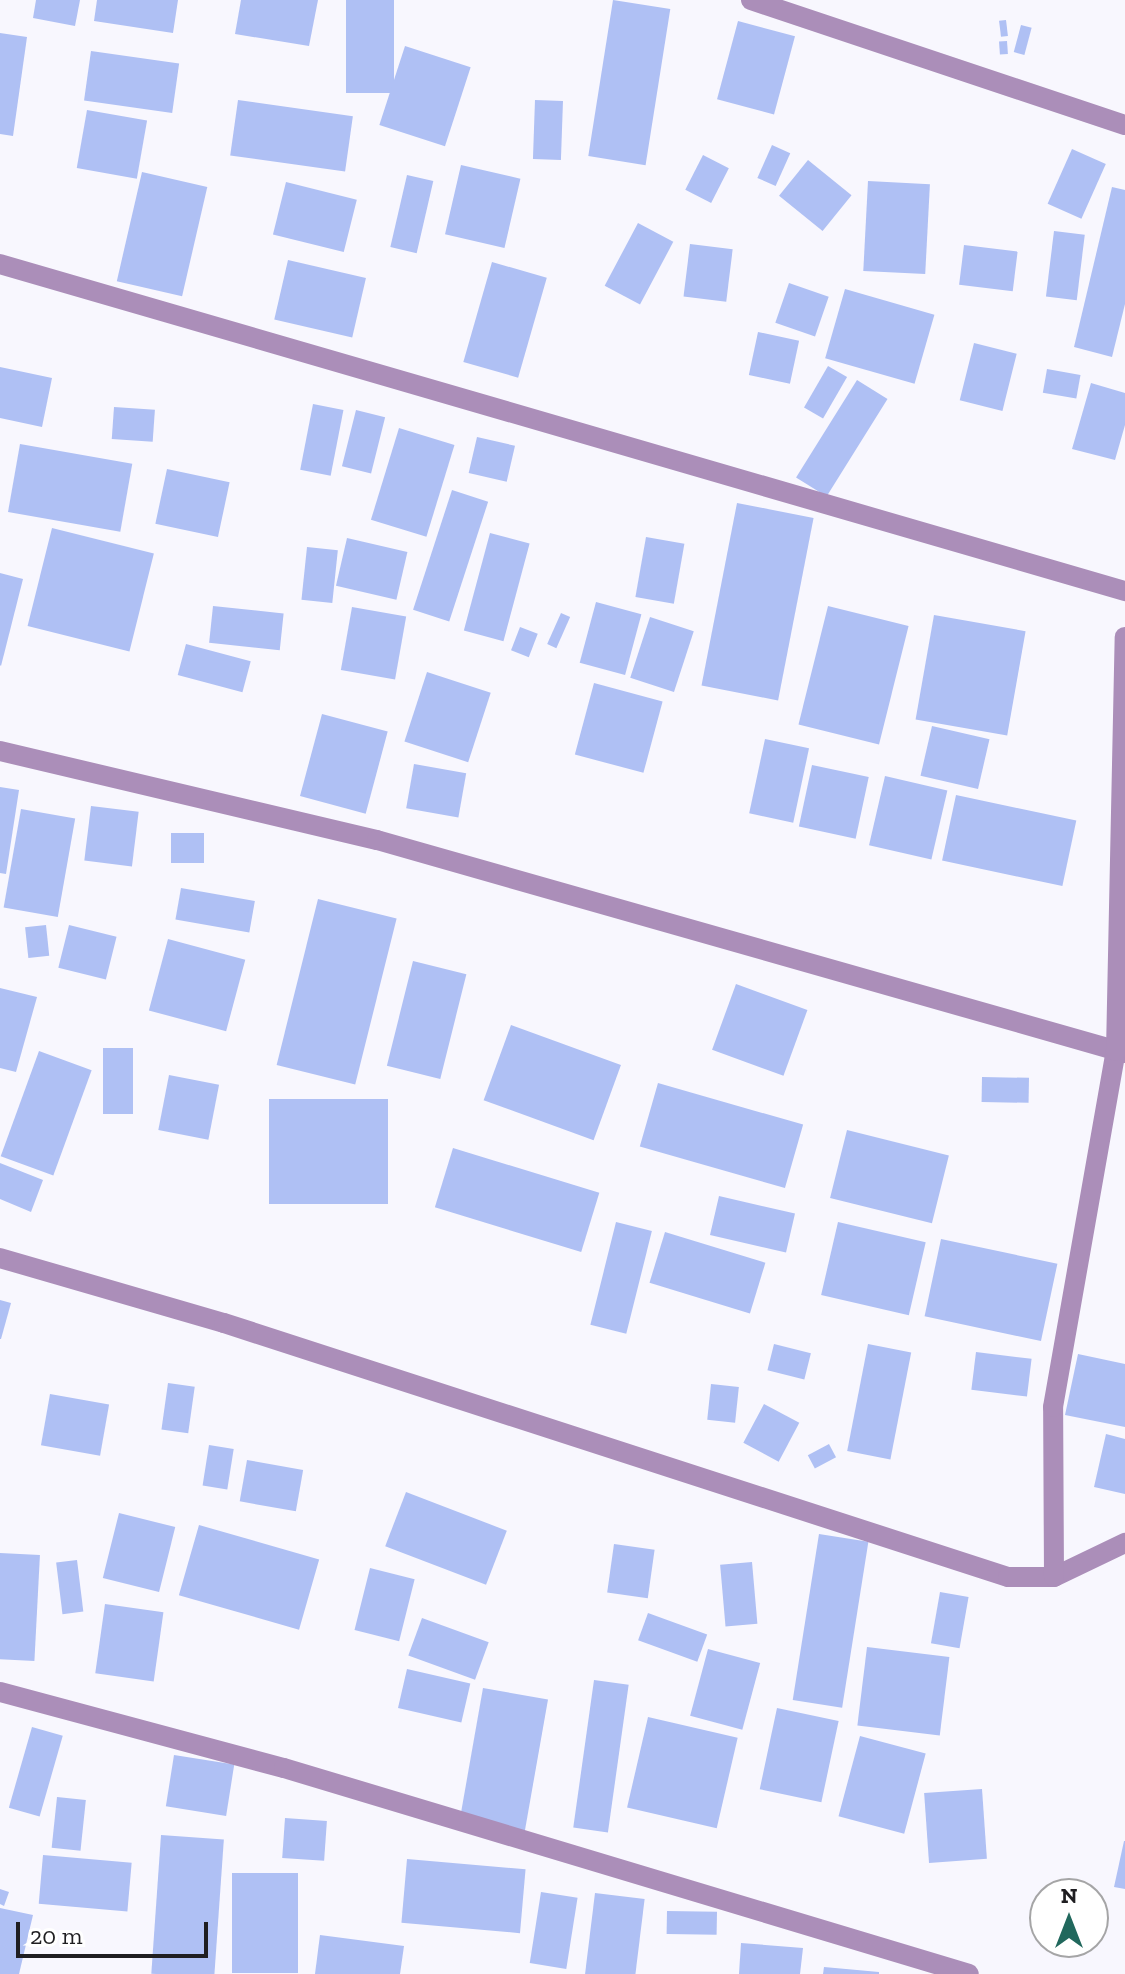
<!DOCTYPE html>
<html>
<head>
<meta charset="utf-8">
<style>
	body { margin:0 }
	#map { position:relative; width:1125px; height:1974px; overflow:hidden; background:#f8f7fe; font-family:"Zilla Slab",serif }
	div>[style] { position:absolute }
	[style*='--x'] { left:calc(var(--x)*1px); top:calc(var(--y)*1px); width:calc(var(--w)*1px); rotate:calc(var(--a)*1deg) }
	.building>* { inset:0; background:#afc0f4; transform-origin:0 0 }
	.minor>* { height:20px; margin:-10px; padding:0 10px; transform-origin:10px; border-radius:10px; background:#ab8eb9 }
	span { translate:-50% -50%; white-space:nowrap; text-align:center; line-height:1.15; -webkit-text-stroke:7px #fff; paint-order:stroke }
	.north { position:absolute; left:1029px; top:1878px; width:80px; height:80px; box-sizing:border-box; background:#fff; border:2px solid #a5a5a6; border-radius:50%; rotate:0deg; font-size:22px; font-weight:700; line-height:32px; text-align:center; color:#1f1e21 }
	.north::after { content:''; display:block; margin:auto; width:28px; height:36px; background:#21685d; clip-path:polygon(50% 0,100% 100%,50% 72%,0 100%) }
	.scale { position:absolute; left:16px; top:1922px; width:192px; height:36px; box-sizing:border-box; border:4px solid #1f1e21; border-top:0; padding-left:10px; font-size:24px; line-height:28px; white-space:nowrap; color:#1f1e21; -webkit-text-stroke:6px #fff; paint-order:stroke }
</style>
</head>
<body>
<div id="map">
	<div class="building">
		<i style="clip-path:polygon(36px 0,80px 0,75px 26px,33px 18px)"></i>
		<i style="clip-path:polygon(97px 0,178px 0,173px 33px,94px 21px)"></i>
		<i style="clip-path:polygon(241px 0,318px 0,309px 46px,235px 34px)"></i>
		<i style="left:346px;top:0;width:48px;height:93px"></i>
		<i style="left:613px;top:0;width:58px;height:158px;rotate:9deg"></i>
		<i style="left:1006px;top:20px;width:16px;height:7px;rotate:83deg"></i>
		<i style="left:738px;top:21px;width:59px;height:81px;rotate:15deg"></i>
		<i style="left:1021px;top:25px;width:11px;height:28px;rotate:15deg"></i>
		<i style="clip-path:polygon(0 33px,27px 37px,13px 136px,0 134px)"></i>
		<i style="left:1007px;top:41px;width:13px;height:8px;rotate:86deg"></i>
		<i style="left:405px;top:46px;width:69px;height:83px;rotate:18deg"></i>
		<i style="left:91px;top:51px;width:89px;height:50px;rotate:8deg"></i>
		<i style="left:238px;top:100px;width:116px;height:56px;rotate:8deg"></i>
		<i style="left:535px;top:100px;width:28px;height:59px;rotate:2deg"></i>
		<i style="left:87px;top:110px;width:61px;height:59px;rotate:10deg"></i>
		<i style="left:772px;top:145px;width:20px;height:36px;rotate:24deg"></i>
		<i style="left:1072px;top:149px;width:37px;height:60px;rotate:24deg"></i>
		<i style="left:703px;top:155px;width:29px;height:39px;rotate:27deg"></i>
		<i style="left:808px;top:160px;width:56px;height:46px;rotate:39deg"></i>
		<i style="left:461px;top:165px;width:61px;height:71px;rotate:13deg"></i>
		<i style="left:142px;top:172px;width:67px;height:112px;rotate:13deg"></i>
		<i style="left:407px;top:175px;width:27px;height:74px;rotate:13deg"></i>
		<i style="left:868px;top:181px;width:62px;height:90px;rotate:3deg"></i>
		<i style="left:286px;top:182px;width:73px;height:54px;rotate:14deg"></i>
		<i style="clip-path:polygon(1112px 187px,1125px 190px,1125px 304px,1112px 357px,1074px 347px)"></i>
		<i style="left:638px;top:223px;width:40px;height:71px;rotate:28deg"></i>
		<i style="left:1054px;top:231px;width:31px;height:66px;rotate:7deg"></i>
		<i style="left:690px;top:244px;width:43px;height:53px;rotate:7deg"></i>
		<i style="left:964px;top:245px;width:54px;height:40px;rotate:7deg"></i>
		<i style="left:288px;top:260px;width:80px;height:61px;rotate:13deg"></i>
		<i style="left:492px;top:262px;width:57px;height:104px;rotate:16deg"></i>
		<i style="left:789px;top:283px;width:42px;height:42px;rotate:19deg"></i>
		<i style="left:845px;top:289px;width:93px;height:72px;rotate:16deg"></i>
		<i style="left:758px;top:332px;width:42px;height:44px;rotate:12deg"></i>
		<i style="left:974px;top:343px;width:44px;height:59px;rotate:14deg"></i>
		<i style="left:828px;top:366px;width:22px;height:48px;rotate:30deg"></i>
		<i style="clip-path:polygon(0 367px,52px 378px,42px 427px,0 418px)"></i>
		<i style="left:1047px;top:369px;width:34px;height:24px;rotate:10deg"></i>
		<i style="left:857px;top:380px;width:36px;height:115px;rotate:32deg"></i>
		<i style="clip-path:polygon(1091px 383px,1125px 393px,1125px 425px,1115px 460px,1072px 449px)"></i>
		<i style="left:313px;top:404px;width:31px;height:67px;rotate:11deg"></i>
		<i style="left:114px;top:407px;width:41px;height:32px;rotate:4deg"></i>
		<i style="left:356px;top:410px;width:30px;height:58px;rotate:14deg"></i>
		<i style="left:399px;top:428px;width:58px;height:96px;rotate:17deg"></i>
		<i style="left:477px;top:437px;width:39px;height:37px;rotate:13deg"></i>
		<i style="left:20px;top:444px;width:114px;height:69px;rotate:10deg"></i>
		<i style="left:167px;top:469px;width:64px;height:56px;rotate:12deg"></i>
		<i style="left:452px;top:490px;width:38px;height:126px;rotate:18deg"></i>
		<i style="left:737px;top:503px;width:78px;height:186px;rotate:11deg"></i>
		<i style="left:52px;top:528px;width:105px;height:101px;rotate:14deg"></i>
		<i style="left:490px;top:533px;width:41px;height:101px;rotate:15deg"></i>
		<i style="left:646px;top:537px;width:39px;height:61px;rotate:10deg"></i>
		<i style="left:347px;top:538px;width:62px;height:49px;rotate:13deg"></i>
		<i style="left:307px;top:547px;width:31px;height:53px;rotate:6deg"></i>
		<i style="clip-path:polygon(0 573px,23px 579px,1px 666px,0 665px)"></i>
		<i style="left:596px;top:602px;width:47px;height:63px;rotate:15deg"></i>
		<i style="left:213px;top:606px;width:71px;height:37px;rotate:6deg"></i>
		<i style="left:828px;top:606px;width:83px;height:122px;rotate:14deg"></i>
		<i style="left:352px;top:607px;width:55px;height:64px;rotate:10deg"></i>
		<i style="left:561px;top:613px;width:10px;height:34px;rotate:24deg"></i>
		<i style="left:934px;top:615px;width:93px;height:106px;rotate:10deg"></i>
		<i style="left:650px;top:617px;width:46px;height:64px;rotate:18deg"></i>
		<i style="left:520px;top:627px;width:19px;height:25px;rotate:21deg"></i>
		<i style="left:186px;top:644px;width:67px;height:32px;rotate:15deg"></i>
		<i style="left:427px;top:672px;width:67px;height:73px;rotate:18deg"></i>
		<i style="left:594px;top:683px;width:71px;height:74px;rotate:15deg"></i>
		<i style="left:322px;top:714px;width:68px;height:85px;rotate:15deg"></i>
		<i style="left:932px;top:726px;width:59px;height:51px;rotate:13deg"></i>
		<i style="left:765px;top:739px;width:45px;height:76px;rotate:12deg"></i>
		<i style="left:414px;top:764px;width:53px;height:45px;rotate:10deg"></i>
		<i style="left:812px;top:765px;width:58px;height:63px;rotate:12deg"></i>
		<i style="left:885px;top:776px;width:64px;height:71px;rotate:13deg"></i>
		<i style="clip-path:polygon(0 787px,19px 790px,6px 874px,0 873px)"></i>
		<i style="left:956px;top:795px;width:123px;height:67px;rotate:12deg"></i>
		<i style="left:91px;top:806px;width:48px;height:55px;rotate:7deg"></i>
		<i style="left:21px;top:809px;width:55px;height:100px;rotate:10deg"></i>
		<i style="left:171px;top:833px;width:33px;height:30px"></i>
		<i style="left:181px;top:888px;width:75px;height:32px;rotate:10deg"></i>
		<i style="left:318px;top:899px;width:81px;height:171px;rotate:14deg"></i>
		<i style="left:46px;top:925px;width:31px;height:21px;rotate:84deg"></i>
		<i style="left:69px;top:925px;width:49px;height:44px;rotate:14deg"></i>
		<i style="left:168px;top:939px;width:80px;height:74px;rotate:15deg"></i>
		<i style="left:413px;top:961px;width:55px;height:108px;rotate:14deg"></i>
		<i style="left:736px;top:984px;width:76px;height:70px;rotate:20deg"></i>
		<i style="clip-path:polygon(0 988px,37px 997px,16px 1072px,0 1068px)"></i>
		<i style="left:511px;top:1025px;width:117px;height:80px;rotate:20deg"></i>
		<i style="left:103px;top:1048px;width:30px;height:66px"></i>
		<i style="left:39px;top:1051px;width:56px;height:112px;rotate:20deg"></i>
		<i style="left:169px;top:1075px;width:51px;height:56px;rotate:11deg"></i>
		<i style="left:982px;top:1077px;width:47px;height:25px;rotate:1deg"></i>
		<i style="left:658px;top:1083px;width:151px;height:66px;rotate:16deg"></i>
		<i style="left:269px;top:1099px;width:119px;height:105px"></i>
		<i style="left:847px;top:1130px;width:105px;height:70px;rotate:14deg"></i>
		<i style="left:453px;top:1148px;width:153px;height:62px;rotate:17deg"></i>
		<i style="clip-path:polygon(0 1163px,43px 1180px,31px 1212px,0 1199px)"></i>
		<i style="left:719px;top:1196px;width:78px;height:40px;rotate:13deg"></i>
		<i style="left:616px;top:1222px;width:37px;height:106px;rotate:14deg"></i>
		<i style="left:838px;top:1222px;width:90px;height:75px;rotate:13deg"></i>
		<i style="left:665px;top:1232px;width:105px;height:53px;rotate:17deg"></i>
		<i style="left:941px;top:1239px;width:119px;height:79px;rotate:12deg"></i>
		<i style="clip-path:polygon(0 1300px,11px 1303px,1px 1339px,0 1339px)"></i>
		<i style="left:774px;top:1344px;width:38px;height:27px;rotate:14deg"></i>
		<i style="left:868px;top:1344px;width:44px;height:109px;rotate:11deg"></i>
		<i style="left:976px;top:1352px;width:56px;height:38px;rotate:7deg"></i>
		<i style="clip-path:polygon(1078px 1354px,1125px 1364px,1125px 1427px,1065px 1415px)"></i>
		<i style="left:168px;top:1383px;width:27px;height:47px;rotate:8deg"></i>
		<i style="left:711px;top:1384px;width:28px;height:36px;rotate:6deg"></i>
		<i style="left:50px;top:1394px;width:60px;height:52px;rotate:10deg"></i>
		<i style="left:764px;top:1404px;width:40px;height:44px;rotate:28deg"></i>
		<i style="clip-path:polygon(1106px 1434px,1125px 1439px,1125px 1494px,1094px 1487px)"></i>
		<i style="left:829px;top:1444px;width:15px;height:24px;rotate:62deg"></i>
		<i style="left:209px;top:1445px;width:25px;height:41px;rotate:9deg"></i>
		<i style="left:247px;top:1460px;width:57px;height:42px;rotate:10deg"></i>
		<i style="left:406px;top:1492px;width:108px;height:58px;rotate:21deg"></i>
		<i style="left:119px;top:1513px;width:58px;height:67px;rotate:14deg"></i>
		<i style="left:199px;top:1525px;width:125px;height:73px;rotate:16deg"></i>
		<i style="left:819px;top:1534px;width:50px;height:168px;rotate:9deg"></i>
		<i style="left:614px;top:1544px;width:41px;height:49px;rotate:8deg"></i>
		<i style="left:0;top:1553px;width:40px;height:106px;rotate:3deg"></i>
		<i style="left:77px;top:1560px;width:52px;height:21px;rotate:83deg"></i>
		<i style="left:752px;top:1562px;width:62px;height:32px;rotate:85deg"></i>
		<i style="left:370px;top:1568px;width:46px;height:64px;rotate:14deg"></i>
		<i style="left:940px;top:1592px;width:29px;height:52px;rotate:10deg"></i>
		<i style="left:105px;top:1604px;width:59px;height:70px;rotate:8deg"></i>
		<i style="left:648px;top:1613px;width:63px;height:29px;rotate:20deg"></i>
		<i style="left:422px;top:1618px;width:71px;height:40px;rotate:20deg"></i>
		<i style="left:867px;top:1647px;width:83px;height:79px;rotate:7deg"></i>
		<i style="left:708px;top:1649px;width:54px;height:69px;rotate:15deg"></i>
		<i style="left:407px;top:1669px;width:65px;height:40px;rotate:13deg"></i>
		<i style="left:594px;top:1680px;width:35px;height:149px;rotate:8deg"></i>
		<i style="left:483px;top:1688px;width:66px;height:135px;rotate:10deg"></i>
		<i style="left:777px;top:1708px;width:63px;height:83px;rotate:12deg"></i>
		<i style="left:648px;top:1717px;width:92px;height:93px;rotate:13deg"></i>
		<i style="left:32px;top:1727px;width:32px;height:84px;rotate:16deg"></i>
		<i style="left:860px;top:1736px;width:68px;height:83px;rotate:15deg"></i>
		<i style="left:174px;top:1755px;width:61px;height:52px;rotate:9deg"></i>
		<i style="left:982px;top:1789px;width:70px;height:58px;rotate:86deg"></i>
		<i style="left:57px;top:1797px;width:29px;height:51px;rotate:6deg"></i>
		<i style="left:285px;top:1818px;width:42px;height:40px;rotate:4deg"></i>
		<i style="left:161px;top:1835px;width:63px;height:139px;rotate:4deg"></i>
		<i style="clip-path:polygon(1124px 1841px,1125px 1841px,1125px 1889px,1114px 1887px)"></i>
		<i style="left:43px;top:1855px;width:89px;height:49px;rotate:5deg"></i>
		<i style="left:407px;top:1859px;width:119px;height:64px;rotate:5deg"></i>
		<i style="left:232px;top:1873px;width:66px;height:100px"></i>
		<i style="clip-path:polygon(0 1889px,9px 1892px,4px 1906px,0 1904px)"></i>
		<i style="left:541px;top:1892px;width:37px;height:72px;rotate:9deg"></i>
		<i style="left:595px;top:1893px;width:50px;height:82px;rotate:7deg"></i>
		<i style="clip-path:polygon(0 1908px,33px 1915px,19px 1974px,0 1974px)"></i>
		<i style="left:667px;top:1911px;width:50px;height:23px;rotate:1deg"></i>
		<i style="clip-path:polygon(320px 1935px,404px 1946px,400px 1974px,315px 1974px)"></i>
		<i style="clip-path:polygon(741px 1943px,803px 1948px,800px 1974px,739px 1974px)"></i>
		<i style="clip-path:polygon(824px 1967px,879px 1972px,879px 1974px,823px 1974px)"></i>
	</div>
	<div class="minor">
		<i style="--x:751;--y:0;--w:394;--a:18.5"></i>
		<i style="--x:0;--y:264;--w:1172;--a:16.21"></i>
		<i style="--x:0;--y:751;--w:387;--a:13.3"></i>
		<i style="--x:377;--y:840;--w:778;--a:15.89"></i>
		<i style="--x:0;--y:1258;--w:233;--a:16.2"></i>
		<i style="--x:224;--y:1323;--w:824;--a:17.95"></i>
		<i style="--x:1008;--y:1577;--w:46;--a:0"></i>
		<i style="--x:1054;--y:1577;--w:79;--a:-25.6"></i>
		<i style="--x:1054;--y:1577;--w:170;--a:-90.3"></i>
		<i style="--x:1053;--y:1407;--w:362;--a:-80"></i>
		<i style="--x:1116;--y:1051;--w:414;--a:-88.8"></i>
		<i style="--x:0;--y:1692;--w:294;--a:15"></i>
		<i style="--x:284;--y:1768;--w:715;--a:16.74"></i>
	</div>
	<div class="north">N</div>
	<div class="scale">20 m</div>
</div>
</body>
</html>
